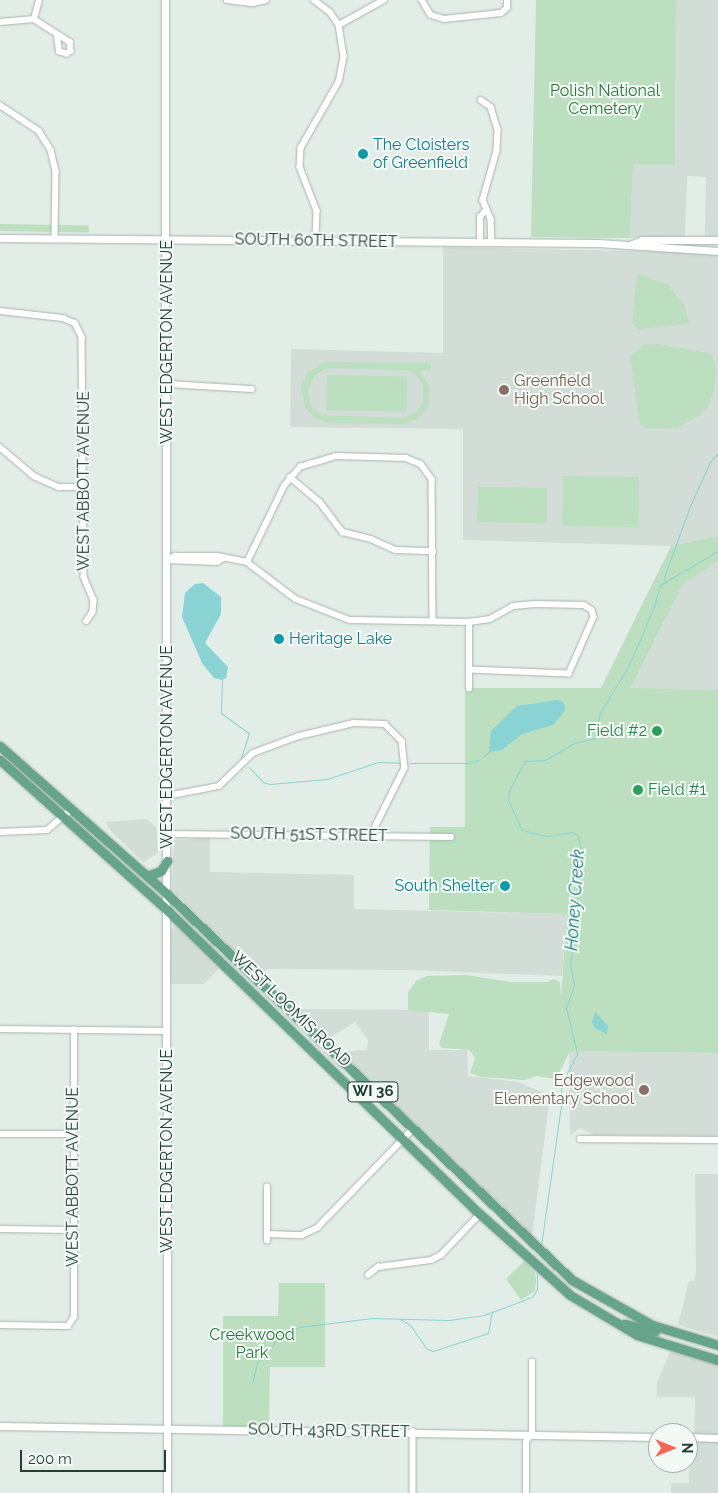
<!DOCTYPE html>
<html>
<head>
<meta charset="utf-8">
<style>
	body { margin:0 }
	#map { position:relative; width:718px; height:1493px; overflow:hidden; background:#e3ede7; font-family:Raleway,sans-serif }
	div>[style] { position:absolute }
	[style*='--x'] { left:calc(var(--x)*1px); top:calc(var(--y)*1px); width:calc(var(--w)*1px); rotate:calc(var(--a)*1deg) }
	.built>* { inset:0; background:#d1ddd6 }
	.green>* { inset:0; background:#bbdfbf; transform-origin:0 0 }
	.water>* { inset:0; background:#89d3d4 }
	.stream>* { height:1px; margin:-0.5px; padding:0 0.5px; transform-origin:0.5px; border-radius:0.5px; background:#89d3d4 }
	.roads { filter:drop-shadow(0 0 1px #a5b5ad) drop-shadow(0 0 1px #a5b5ad) }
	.minor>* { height:5.5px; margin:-2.75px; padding:0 2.75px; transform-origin:2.75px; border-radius:2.75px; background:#fff }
	.tertiary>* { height:7px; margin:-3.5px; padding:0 3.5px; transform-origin:3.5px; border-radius:3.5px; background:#fff }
	.primary>* { height:9px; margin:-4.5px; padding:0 4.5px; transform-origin:4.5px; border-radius:4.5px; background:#66a48b }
	.dots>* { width:14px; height:14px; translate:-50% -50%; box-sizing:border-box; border:2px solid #f3f9f5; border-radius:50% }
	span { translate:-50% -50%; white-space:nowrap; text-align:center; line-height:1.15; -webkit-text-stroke:4px #f3f9f5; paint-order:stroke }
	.shield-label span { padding:1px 4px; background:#f3f9f5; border:1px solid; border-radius:4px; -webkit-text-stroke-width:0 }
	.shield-label { font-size:15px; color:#223f33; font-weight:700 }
	.park-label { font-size:16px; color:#2a773d }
	.culture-label { font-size:16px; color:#0d838f }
	.left { translate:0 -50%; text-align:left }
	.right { translate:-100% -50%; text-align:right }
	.street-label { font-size:16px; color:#223f33 }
	.education-label { font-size:16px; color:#785e54 }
	.leisure-label { font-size:16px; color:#27864d }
	.water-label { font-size:18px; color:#1a7b7d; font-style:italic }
	.north { position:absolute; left:648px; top:1423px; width:50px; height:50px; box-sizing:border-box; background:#f3f9f5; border:1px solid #9fafa7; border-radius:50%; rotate:90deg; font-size:14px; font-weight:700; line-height:20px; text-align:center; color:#223f33 }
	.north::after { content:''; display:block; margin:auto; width:18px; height:22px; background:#f66758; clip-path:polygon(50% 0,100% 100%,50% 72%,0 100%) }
	.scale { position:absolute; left:20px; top:1450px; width:146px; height:22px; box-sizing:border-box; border:2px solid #223f33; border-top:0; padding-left:6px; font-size:15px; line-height:18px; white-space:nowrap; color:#223f33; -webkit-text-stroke:4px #f3f9f5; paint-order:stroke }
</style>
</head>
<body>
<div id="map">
	<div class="built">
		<i style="clip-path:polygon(676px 0,718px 0,718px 236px,705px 236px,706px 177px,687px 176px,685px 236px,630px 238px,633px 165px,675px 165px)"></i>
		<i style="clip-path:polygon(443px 247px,718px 253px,718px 536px,671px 546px,463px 540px,463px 429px,290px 427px,291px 349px,443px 353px)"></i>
		<i style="clip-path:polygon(718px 561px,718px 690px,631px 689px,683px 584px)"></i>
		<i style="clip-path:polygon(146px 819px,157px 828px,158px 853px,143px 862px,109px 829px,106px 822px)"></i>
		<i style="clip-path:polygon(210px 838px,210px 872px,354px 875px,354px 909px,567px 914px,562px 976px,410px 970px,267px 969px,260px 975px,172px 890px,174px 840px)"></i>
		<i style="clip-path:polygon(174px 925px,220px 967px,204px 984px,170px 984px,171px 930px)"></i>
		<i style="clip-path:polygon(294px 1009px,429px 1010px,429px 1050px,467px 1050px,468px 1076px,518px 1082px,550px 1095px,532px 1236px,338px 1052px,367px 1050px,368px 1040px,355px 1022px,327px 1040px)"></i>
		<i style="clip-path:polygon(569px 1051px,718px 1053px,718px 1136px,594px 1135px,580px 1128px,570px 1135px)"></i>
		<i style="clip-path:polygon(695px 1174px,718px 1174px,718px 1337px,678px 1325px,689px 1281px,694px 1281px,696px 1271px)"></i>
		<i style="clip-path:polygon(671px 1349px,718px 1361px,718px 1493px,671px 1493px,671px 1483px,689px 1483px,689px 1437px,694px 1437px,695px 1397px,657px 1397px,657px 1383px)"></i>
	</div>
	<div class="green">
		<i style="clip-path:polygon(536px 0,676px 0,675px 165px,633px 165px,630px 238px,531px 237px)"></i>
		<i style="left:0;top:224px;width:89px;height:7px;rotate:1deg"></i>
		<i style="clip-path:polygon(637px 274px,667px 284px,685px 306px,689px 324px,639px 329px,632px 323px)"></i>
		<i style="clip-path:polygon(658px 344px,712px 354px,716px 369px,714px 391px,709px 404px,700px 415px,676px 428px,650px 429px,640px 425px,630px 356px,643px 345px)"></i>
		<i style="clip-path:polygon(evenodd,326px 362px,431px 363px,431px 370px,419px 370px,430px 387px,428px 407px,419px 418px,403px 424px,331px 423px,318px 420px,305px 408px,301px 387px,308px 372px,326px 362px,327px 368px,407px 370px,416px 375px,423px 385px,423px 403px,417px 411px,405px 418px,321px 415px,311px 406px,307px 390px,315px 375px,327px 368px)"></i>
		<i style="left:327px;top:375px;width:80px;height:35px;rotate:1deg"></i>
		<i style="left:563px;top:476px;width:76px;height:50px;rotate:1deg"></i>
		<i style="left:478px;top:487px;width:69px;height:35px;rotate:1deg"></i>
		<i style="clip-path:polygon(718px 536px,718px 561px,683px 584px,631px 688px,718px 690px,718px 1053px,570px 1051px,556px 1079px,536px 1076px,525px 1080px,481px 1077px,470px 1073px,475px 1059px,470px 1050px,442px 1048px,439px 1044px,449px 1014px,408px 1010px,408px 992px,416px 981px,426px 976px,466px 975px,510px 982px,548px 982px,553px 979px,560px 982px,561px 996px,567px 914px,429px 910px,430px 827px,465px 827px,465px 688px,601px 688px,671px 546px)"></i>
		<i style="clip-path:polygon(524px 1261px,535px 1272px,536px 1281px,535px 1291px,521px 1300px,506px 1279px)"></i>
		<i style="clip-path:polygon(279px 1283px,325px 1283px,325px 1367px,270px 1367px,269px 1426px,223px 1426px,223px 1316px,278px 1316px)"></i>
	</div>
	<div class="water">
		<i style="clip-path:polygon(203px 583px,221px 597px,221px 614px,205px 643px,228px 667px,226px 678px,222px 680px,214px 678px,202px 663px,182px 617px,185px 593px,195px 584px)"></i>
		<i style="clip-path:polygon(557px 700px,563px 702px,566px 709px,553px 725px,522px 734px,502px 750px,489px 752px,491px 731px,517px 706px)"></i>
		<i style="clip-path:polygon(595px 1012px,608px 1026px,607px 1034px,595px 1028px,592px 1022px)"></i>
	</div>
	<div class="stream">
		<i style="--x:665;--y:581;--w:4;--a:-104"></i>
		<i style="--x:664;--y:577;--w:76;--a:-69.9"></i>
		<i style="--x:690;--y:506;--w:48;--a:-65.6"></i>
		<i style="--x:710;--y:462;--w:12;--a:-48"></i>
		<i style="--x:222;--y:680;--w:33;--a:92"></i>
		<i style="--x:221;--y:713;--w:34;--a:36"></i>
		<i style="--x:249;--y:733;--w:26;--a:108"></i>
		<i style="--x:482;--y:757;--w:9;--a:-36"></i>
		<i style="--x:409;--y:763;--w:61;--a:0"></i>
		<i style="--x:470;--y:763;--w:9;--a:-21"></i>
		<i style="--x:249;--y:767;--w:21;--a:47"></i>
		<i style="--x:263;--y:782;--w:7;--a:16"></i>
		<i style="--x:270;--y:784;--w:57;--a:-5"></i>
		<i style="--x:327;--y:779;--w:54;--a:-18.4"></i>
		<i style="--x:378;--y:762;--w:23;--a:2"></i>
		<i style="--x:541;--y:1246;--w:142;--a:-81.9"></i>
		<i style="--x:561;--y:1105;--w:20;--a:-90"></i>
		<i style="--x:561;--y:1085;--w:36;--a:-63"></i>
		<i style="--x:577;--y:1053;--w:46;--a:-103.7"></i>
		<i style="--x:566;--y:1008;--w:24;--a:-71"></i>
		<i style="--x:574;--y:985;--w:22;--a:-100"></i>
		<i style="--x:570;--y:963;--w:32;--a:-79"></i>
		<i style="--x:576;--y:932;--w:47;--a:-88.8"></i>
		<i style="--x:577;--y:885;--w:15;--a:-101"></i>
		<i style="--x:574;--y:870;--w:24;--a:-75"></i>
		<i style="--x:580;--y:847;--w:11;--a:-100"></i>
		<i style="--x:578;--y:836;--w:7;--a:-146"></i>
		<i style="--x:572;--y:832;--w:26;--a:171"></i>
		<i style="--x:546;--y:836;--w:25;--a:-166"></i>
		<i style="--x:522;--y:830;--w:33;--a:-115"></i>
		<i style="--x:508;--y:800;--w:12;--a:-81"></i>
		<i style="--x:510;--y:788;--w:31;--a:-61"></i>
		<i style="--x:525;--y:761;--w:20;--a:-3"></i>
		<i style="--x:545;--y:760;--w:34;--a:-30"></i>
		<i style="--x:574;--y:743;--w:22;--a:-13"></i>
		<i style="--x:595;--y:738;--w:25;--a:-79"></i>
		<i style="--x:600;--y:713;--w:56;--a:-58.9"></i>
		<i style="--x:629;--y:665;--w:63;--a:-66.7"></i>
		<i style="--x:654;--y:607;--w:23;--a:-75"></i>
		<i style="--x:660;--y:585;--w:67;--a:-30.4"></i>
		<i style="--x:400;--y:1319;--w:12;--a:31"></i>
		<i style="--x:410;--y:1325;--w:29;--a:55"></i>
		<i style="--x:427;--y:1349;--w:6;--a:18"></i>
		<i style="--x:433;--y:1351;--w:58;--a:-18.1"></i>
		<i style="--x:488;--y:1333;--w:22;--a:-80"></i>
		<i style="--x:252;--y:1383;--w:21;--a:-76"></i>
		<i style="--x:257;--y:1363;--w:29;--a:-49"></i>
		<i style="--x:276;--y:1341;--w:27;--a:-31"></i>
		<i style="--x:299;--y:1327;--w:74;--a:-7"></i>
		<i style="--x:372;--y:1318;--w:77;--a:1.5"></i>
		<i style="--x:449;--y:1320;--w:35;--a:-8"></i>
		<i style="--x:484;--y:1315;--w:51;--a:-20.6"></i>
		<i style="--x:532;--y:1297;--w:9;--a:-58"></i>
		<i style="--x:537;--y:1289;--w:17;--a:-90"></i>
	</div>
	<div class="roads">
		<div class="minor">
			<i style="--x:227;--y:0;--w:26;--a:7"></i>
			<i style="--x:253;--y:3;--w:13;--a:-13"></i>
			<i style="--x:314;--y:0;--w:20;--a:37"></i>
			<i style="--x:330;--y:12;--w:16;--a:55"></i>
			<i style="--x:339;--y:25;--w:32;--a:81"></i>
			<i style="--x:344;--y:57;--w:25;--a:101"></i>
			<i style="--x:339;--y:82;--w:76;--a:119.9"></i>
			<i style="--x:301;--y:148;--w:19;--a:93"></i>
			<i style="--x:300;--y:167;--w:47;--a:68.9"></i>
			<i style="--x:317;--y:211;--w:30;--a:92"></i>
			<i style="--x:422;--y:0;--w:17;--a:59"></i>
			<i style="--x:431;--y:15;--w:14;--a:17"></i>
			<i style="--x:444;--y:19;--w:57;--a:-6"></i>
			<i style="--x:501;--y:13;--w:8;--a:-40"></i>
			<i style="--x:507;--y:8;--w:8;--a:-90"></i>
			<i style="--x:34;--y:19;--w:43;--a:32.6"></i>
			<i style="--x:70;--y:42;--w:9;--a:84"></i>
			<i style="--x:71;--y:51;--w:5;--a:143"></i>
			<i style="--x:67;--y:54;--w:8;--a:-166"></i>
			<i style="--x:59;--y:52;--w:17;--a:-97"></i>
			<i style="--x:34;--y:19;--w:20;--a:-75"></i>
			<i style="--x:0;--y:22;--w:34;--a:-5"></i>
			<i style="--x:339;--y:25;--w:51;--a:-29.1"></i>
			<i style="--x:481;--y:100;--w:12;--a:35"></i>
			<i style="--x:491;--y:107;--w:24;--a:73"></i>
			<i style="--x:498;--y:130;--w:21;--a:93"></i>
			<i style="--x:497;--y:151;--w:51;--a:105.9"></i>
			<i style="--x:483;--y:200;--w:21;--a:67"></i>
			<i style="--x:491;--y:219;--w:23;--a:88"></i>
			<i style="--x:0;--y:105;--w:47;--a:33.7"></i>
			<i style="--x:39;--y:131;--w:22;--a:58"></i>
			<i style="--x:51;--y:150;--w:22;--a:77"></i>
			<i style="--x:56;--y:171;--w:67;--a:90.9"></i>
			<i style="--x:480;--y:242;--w:25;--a:-90"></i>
			<i style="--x:480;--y:217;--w:8;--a:-50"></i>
			<i style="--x:0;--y:311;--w:63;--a:6.3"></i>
			<i style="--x:63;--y:318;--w:13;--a:23"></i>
			<i style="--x:75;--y:323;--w:16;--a:63"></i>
			<i style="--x:82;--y:337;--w:240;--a:89.5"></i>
			<i style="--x:84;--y:577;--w:25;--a:67"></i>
			<i style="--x:94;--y:600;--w:12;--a:95"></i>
			<i style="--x:93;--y:612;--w:11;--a:124"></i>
			<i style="--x:167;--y:384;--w:85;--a:3.4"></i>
			<i style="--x:0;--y:447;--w:45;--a:40.5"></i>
			<i style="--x:34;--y:476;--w:27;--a:24"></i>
			<i style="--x:59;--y:487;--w:24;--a:0"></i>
			<i style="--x:290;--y:477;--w:39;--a:40"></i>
			<i style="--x:320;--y:502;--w:38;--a:53"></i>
			<i style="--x:343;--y:532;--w:29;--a:14"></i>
			<i style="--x:371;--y:539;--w:27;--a:24"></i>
			<i style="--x:396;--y:550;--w:37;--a:2"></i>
			<i style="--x:168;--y:560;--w:8;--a:-30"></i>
			<i style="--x:175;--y:556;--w:42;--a:0"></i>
			<i style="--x:217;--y:556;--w:31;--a:11"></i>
			<i style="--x:247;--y:562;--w:61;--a:37.1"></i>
			<i style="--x:296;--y:599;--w:58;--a:21.3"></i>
			<i style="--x:350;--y:620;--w:119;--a:1"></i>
			<i style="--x:469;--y:622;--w:21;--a:-8"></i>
			<i style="--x:490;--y:619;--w:26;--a:-29"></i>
			<i style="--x:513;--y:606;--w:22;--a:-5"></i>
			<i style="--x:535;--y:604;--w:49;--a:1.2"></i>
			<i style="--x:584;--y:605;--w:9;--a:32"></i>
			<i style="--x:592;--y:610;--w:7;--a:74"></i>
			<i style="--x:594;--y:617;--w:62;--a:113.7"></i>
			<i style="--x:569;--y:674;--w:100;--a:-177.7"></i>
			<i style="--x:168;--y:560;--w:49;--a:2.3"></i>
			<i style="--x:217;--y:562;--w:6;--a:-31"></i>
			<i style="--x:247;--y:562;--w:85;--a:-64"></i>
			<i style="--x:284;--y:486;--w:25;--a:-50"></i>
			<i style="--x:300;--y:467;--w:37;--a:-17"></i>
			<i style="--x:335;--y:456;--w:71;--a:1.6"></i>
			<i style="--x:406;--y:458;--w:16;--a:22"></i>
			<i style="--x:421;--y:464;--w:19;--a:54"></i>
			<i style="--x:432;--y:479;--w:142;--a:89.6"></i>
			<i style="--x:469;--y:689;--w:67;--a:-90"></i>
			<i style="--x:167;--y:796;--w:53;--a:-10.9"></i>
			<i style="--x:219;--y:786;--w:47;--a:-44.1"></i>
			<i style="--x:253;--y:753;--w:49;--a:-20.3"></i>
			<i style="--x:299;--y:736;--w:57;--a:-13.3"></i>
			<i style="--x:354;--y:723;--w:31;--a:2"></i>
			<i style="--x:385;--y:724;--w:24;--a:45"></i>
			<i style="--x:402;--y:741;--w:27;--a:84"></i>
			<i style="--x:405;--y:768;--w:76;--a:116.6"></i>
			<i style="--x:0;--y:832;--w:47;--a:-2.4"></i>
			<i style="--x:47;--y:830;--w:33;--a:-40"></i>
			<i style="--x:166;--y:834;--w:285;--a:0.6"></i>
			<i style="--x:0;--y:1029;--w:167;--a:0.7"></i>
			<i style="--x:0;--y:1134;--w:73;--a:0"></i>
			<i style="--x:580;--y:1139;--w:138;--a:0.4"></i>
			<i style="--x:0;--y:1229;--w:73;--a:0.8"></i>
			<i style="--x:267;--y:1234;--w:35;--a:2"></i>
			<i style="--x:302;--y:1235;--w:17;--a:-25"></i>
			<i style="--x:317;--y:1228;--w:136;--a:-45.9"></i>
			<i style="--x:267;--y:1241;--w:54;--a:-90"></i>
			<i style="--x:368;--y:1275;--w:13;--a:-39"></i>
			<i style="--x:378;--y:1267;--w:53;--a:-7.5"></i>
			<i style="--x:431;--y:1260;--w:11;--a:-27"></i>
			<i style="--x:441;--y:1255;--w:57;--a:-46.4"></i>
			<i style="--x:0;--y:1325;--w:68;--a:0.8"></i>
			<i style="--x:68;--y:1326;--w:11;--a:-56"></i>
			<i style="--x:74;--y:1317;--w:287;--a:-90"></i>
			<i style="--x:413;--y:1431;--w:62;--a:90"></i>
			<i style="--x:526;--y:1493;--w:51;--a:-90"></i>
			<i style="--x:526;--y:1442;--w:11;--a:-56"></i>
			<i style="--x:532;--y:1433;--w:71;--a:-90"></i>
		</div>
		<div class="tertiary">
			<i style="--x:165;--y:0;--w:1493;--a:89.92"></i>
			<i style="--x:0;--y:238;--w:598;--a:0.48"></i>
			<i style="--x:598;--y:243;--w:120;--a:3.8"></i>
			<i style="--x:632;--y:244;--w:11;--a:-22"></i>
			<i style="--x:642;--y:240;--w:76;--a:0"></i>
			<i style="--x:0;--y:1426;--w:658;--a:0.96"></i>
			<i style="--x:688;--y:1437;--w:30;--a:2"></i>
		</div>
		<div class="primary">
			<i style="--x:0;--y:746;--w:223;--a:41.5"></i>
			<i style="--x:167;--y:894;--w:559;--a:43.62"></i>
			<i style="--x:572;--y:1280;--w:92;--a:29.4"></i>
			<i style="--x:652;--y:1325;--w:69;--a:16.9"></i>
			<i style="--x:0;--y:760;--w:226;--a:41.9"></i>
			<i style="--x:168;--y:911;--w:435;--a:44.2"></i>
			<i style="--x:480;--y:1214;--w:121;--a:42"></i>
			<i style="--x:570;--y:1295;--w:78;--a:30.8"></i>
			<i style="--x:637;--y:1335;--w:85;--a:17.2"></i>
			<i style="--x:147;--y:876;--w:15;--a:-20"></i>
			<i style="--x:161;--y:871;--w:12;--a:-59"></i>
			<i style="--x:624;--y:1324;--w:32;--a:13"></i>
		</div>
	</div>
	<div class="dots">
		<i style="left:363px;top:154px;background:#0f9aa8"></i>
		<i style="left:504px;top:390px;background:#8d6e63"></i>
		<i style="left:279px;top:639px;background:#0f9aa8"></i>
		<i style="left:657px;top:731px;background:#2e9e5b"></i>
		<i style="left:638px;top:790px;background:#2e9e5b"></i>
		<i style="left:505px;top:886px;background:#0f9aa8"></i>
		<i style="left:644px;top:1090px;background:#8d6e63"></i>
	</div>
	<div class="shield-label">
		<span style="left:373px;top:1092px">WI 36</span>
	</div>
	<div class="park-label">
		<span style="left:605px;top:100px">Polish National<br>Cemetery</span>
		<span style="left:252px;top:1344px">Creekwood<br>Park</span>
	</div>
	<div class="culture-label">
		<span class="left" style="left:373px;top:154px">The Cloisters<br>of Greenfield</span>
		<span class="left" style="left:289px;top:639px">Heritage Lake</span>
		<span class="right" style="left:495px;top:886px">South Shelter</span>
	</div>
	<div class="street-label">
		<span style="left:316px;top:241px;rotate:1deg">SOUTH 60TH STREET</span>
		<span style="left:167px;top:342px;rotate:-90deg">WEST EDGERTON AVENUE</span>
		<span style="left:84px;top:481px;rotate:-90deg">WEST ABBOTT AVENUE</span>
		<span style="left:167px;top:747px;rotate:-90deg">WEST EDGERTON AVENUE</span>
		<span style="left:309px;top:835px;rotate:1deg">SOUTH 51ST STREET</span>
		<span style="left:291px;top:1009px;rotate:44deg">WEST LOOMIS ROAD</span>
		<span style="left:167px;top:1151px;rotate:-90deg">WEST EDGERTON AVENUE</span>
		<span style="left:73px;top:1177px;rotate:-90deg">WEST ABBOTT AVENUE</span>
		<span style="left:329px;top:1431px;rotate:1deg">SOUTH 43RD STREET</span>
	</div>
	<div class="education-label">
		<span class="left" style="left:514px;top:390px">Greenfield<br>High School</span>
		<span class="right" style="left:634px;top:1090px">Edgewood<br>Elementary School</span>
	</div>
	<div class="leisure-label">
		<span class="right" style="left:647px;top:731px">Field #2</span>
		<span class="left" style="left:648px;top:790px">Field #1</span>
	</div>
	<div class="water-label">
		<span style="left:575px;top:900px;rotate:-86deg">Honey Creek</span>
	</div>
	<div class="north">N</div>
	<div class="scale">200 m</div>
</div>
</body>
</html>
